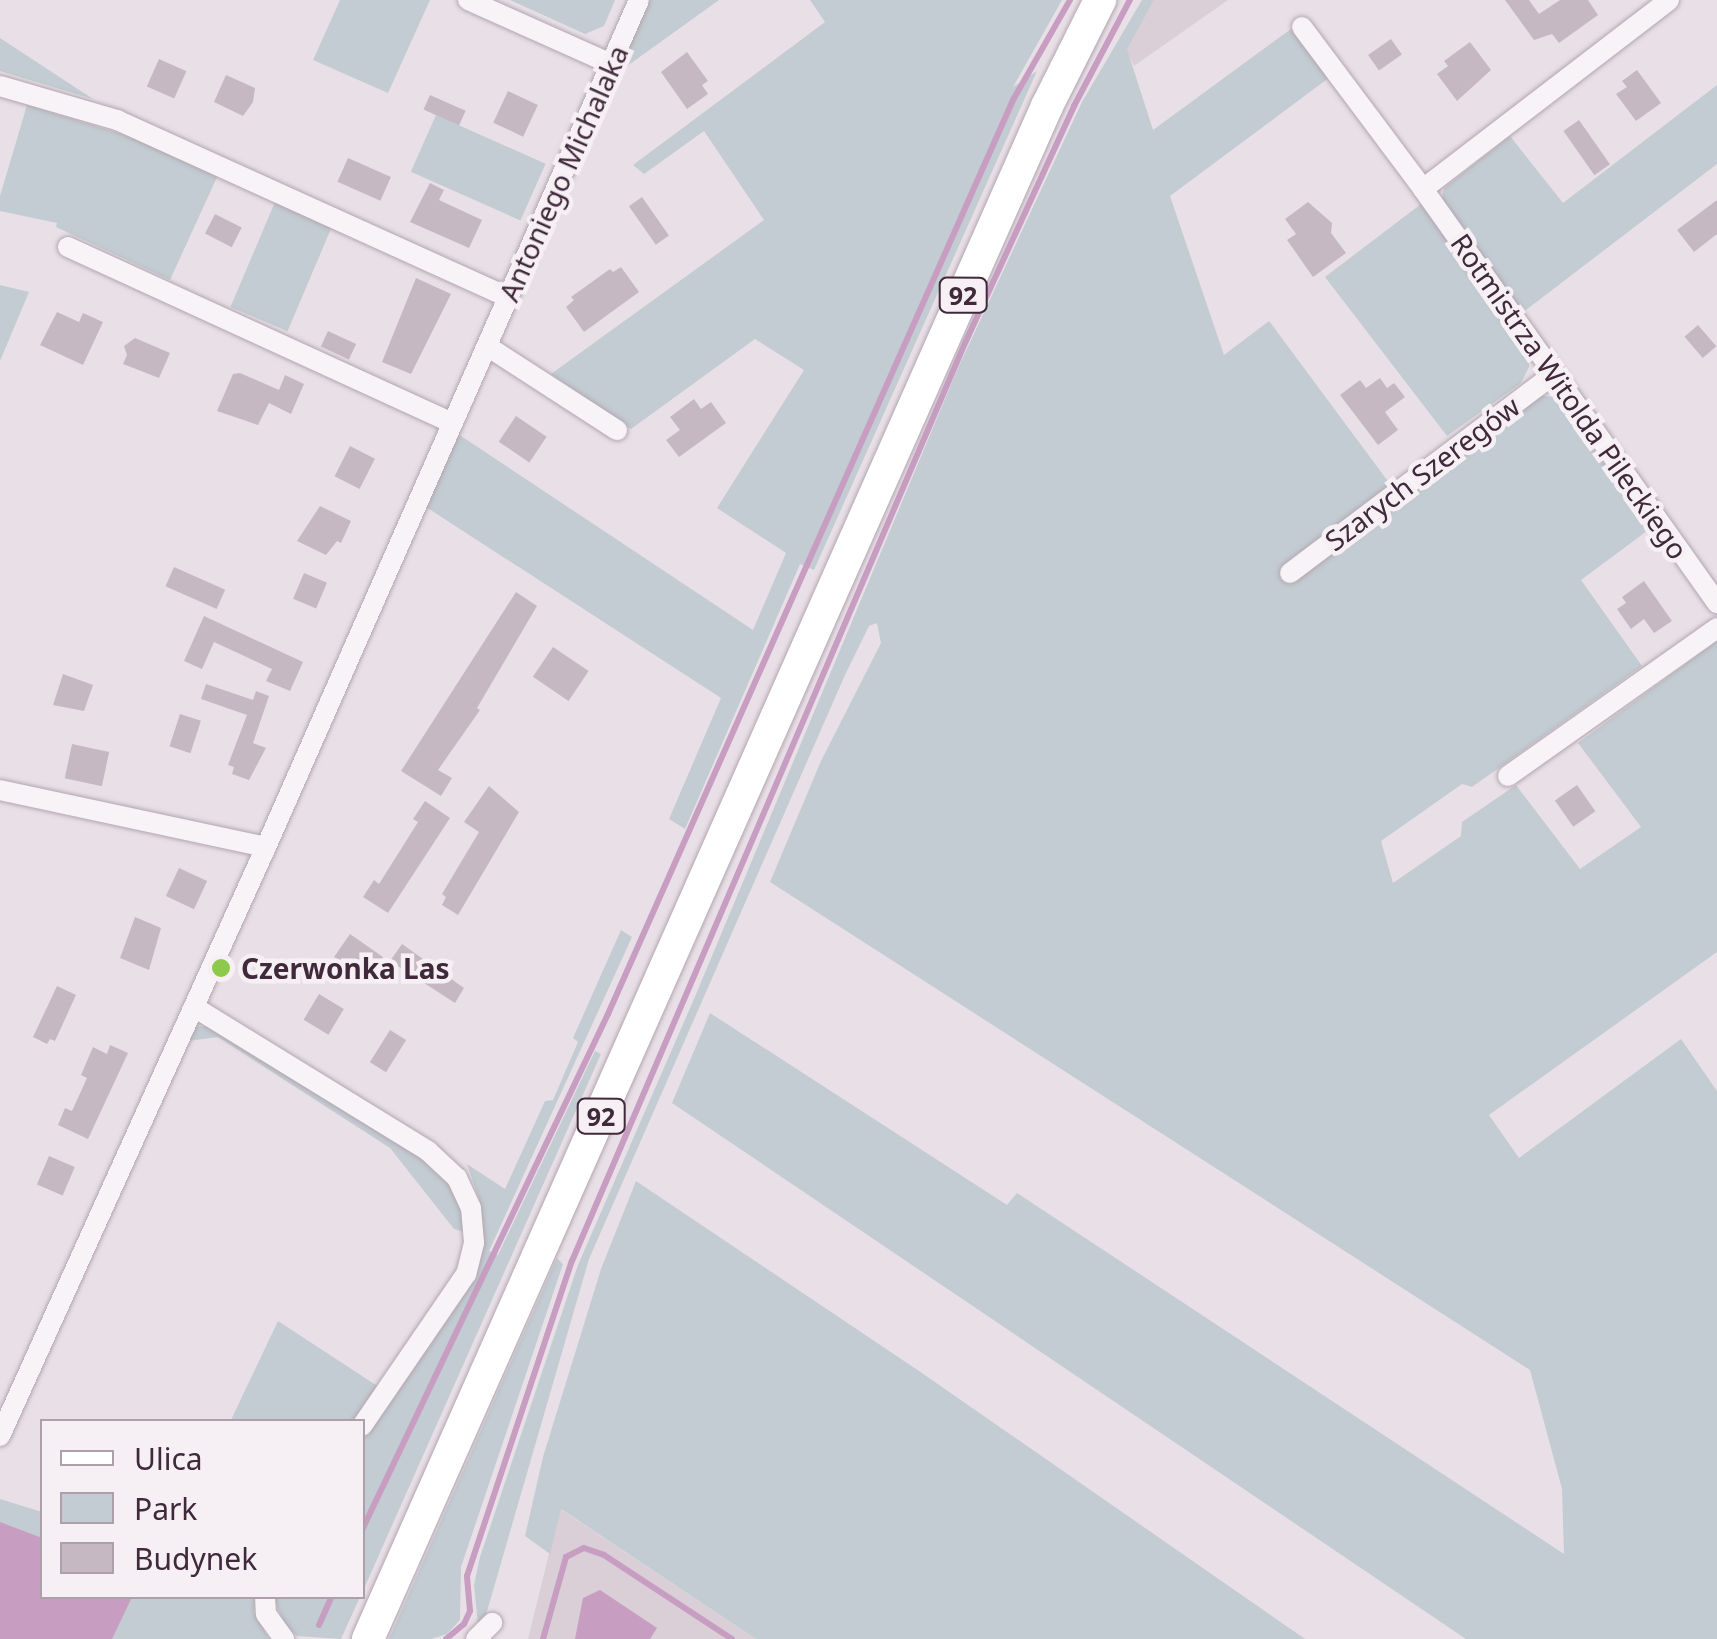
<!DOCTYPE html>
<html>
<head>
<meta charset="utf-8">
<style>
	body { margin:0 }
	#map { position:relative; width:1717px; height:1639px; overflow:hidden; background:#e9e0e7; font-family:"Noto Sans",sans-serif }
	div>[style] { position:absolute }
	[style*='--x'] { left:calc(var(--x)*1px); top:calc(var(--y)*1px); width:calc(var(--w)*1px); rotate:calc(var(--a)*1deg) }
	.built>* { inset:0; background:#daced7 }
	.green>* { inset:0; background:#c2ccd2; transform-origin:0 0 }
	.water>* { inset:0; background:#c79dc1 }
	.stream>* { height:6px; margin:-3px; padding:0 3px; transform-origin:3px; border-radius:3px; background:#c79dc1 }
	.building>* { inset:0; background:#c5b8c2; transform-origin:0 0 }
	.roads { filter:drop-shadow(0 0 2px #b3a5b0) drop-shadow(0 0 2px #b3a5b0) }
	.street>* { height:20px; margin:-10px; padding:0 10px; transform-origin:10px; border-radius:10px; background:#f7f3f6 }
	.primary>* { height:32px; margin:-16px; padding:0 16px; transform-origin:16px; border-radius:16px; background:#fff }
	.dots>* { width:28px; height:28px; translate:-50% -50%; box-sizing:border-box; border:5px solid #f6f0f5; border-radius:50% }
	span { translate:-50% -50%; white-space:nowrap; text-align:center; line-height:1.15; -webkit-text-stroke:9px #f6f0f5; paint-order:stroke }
	.shield-label span { padding:2px 8px; background:#f6f0f5; border:2px solid; border-radius:8px; -webkit-text-stroke-width:0 }
	.shield-label { font-size:25px; color:#3f293a; font-weight:700 }
	.street-label { font-size:28px; color:#3f293a }
	.poi-label { font-size:28px; color:#3f293a; font-weight:700 }
	.left { translate:0 -50%; text-align:left }
	.legend { position:absolute; left:40px; top:1419px; width:325px; height:180px; box-sizing:border-box; background:#f6f0f5; border:2px solid #ada0aa; margin:0; padding:12px 18px; list-style:none; font-size:30px; color:#3f293a }
	.legend li { display:flex; align-items:center; gap:20px; height:50px }
	.legend b { width:50px; border:2px solid #ada0aa }
</style>
</head>
<body>
<div id="map">
	<div class="built">
		<i style="clip-path:polygon(1154px 0,1228px 0,1134px 66px,1126px 49px)"></i>
		<i style="clip-path:polygon(560px 1509px,756px 1639px,528px 1639px)"></i>
	</div>
	<div class="green">
		<i style="clip-path:polygon(340px 0,430px 0,388px 93px,313px 60px)"></i>
		<i style="clip-path:polygon(510px 0,615px 0,604px 26px,585px 34px)"></i>
		<i style="clip-path:polygon(647px 0,719px 0,616px 74px)"></i>
		<i style="clip-path:polygon(810px 0,1062px 0,1013px 87px,1037px 71px,814px 570px,800px 564px,685px 829px,669px 819px,721px 698px,426px 507px,458px 434px,753px 630px,786px 553px,717px 508px,804px 370px,755px 339px,631px 429px,551px 374px,764px 220px,704px 131px,644px 174px,633px 165px,825px 22px)"></i>
		<i style="clip-path:polygon(1142px 0,1154px 0,1127px 49px,1153px 130px,1295px 26px,1330px 77px,1170px 196px,1224px 355px,1269px 321px,1390px 484px,1286px 563px,1538px 395px,1555px 397px,1651px 528px,1581px 580px,1642px 666px,1472px 787px,1462px 784px,1381px 841px,1393px 883px,1461px 836px,1462px 822px,1516px 785px,1580px 869px,1641px 827px,1578px 743px,1717px 641px,1717px 952px,1489px 1115px,1519px 1158px,1681px 1039px,1717px 1091px,1717px 1639px,1466px 1639px,672px 1103px,710px 1013px,1007px 1205px,1017px 1193px,1564px 1554px,1562px 1489px,1530px 1370px,770px 882px,821px 761px,881px 643px,877px 623px,869px 626px,845px 675px,589px 1259px,490px 1601px,484px 1621px,478px 1625px,474px 1585px,480px 1557px,578px 1265px,694px 999px,958px 368px,1082px 102px)"></i>
		<i style="clip-path:polygon(0 38px,93px 99px,0 71px)"></i>
		<i style="clip-path:polygon(1717px 85px,1717px 164px,1522px 313px,1442px 198px,1444px 188px,1510px 136px,1563px 203px)"></i>
		<i style="clip-path:polygon(27px 105px,138px 139px,218px 175px,170px 280px,56px 227px,57px 223px,0 211px,0 196px)"></i>
		<i style="left:436px;top:115px;width:120px;height:62px;rotate:24deg"></i>
		<i style="left:275px;top:202px;width:62px;height:114px;rotate:23deg"></i>
		<i style="clip-path:polygon(1421px 204px,1529px 350px,1529px 367px,1521px 383px,1447px 436px,1325px 277px)"></i>
		<i style="clip-path:polygon(0 285px,29px 292px,0 361px)"></i>
		<i style="clip-path:polygon(621px 930px,632px 937px,489px 1251px,498px 1255px,595px 1051px,601px 1054px,363px 1591px,363px 1439px,477px 1270px,483px 1249px,481px 1205px,467px 1164px,505px 1189px,545px 1101px,553px 1100px,578px 1042px,573px 1038px)"></i>
		<i style="clip-path:polygon(211px 1026px,417px 1155px,455px 1191px,469px 1233px,454px 1229px,390px 1148px,218px 1037px,188px 1041px,193px 1027px)"></i>
		<i style="clip-path:polygon(636px 1181px,919px 1371px,1305px 1639px,756px 1639px,561px 1509px,550px 1554px,525px 1536px,543px 1457px,601px 1269px)"></i>
		<i style="clip-path:polygon(557px 1258px,563px 1264px,461px 1567px,460px 1620px,447px 1634px,431px 1639px,389px 1639px)"></i>
		<i style="clip-path:polygon(278px 1321px,382px 1389px,360px 1421px,230px 1422px)"></i>
		<i style="clip-path:polygon(0 1499px,42px 1512px,42px 1596px,255px 1597px,254px 1613px,269px 1639px,0 1639px)"></i>
		<i style="clip-path:polygon(273px 1597px,360px 1597px,341px 1639px,297px 1636px,284px 1623px)"></i>
	</div>
	<div class="water">
		<i style="clip-path:polygon(0 1522px,42px 1538px,42px 1596px,132px 1597px,112px 1639px,0 1639px)"></i>
		<i style="clip-path:polygon(600px 1590px,657px 1628px,650px 1639px,575px 1639px,583px 1598px)"></i>
	</div>
	<div class="stream">
		<i style="--x:362;--y:1530;--w:572;--a:-64.51"></i>
		<i style="--x:608;--y:1014;--w:1000;--a:-66.1"></i>
		<i style="--x:1013;--y:100;--w:115;--a:-60.3"></i>
		<i style="--x:319;--y:1625;--w:32;--a:-66"></i>
		<i style="--x:446;--y:1639;--w:23;--a:-40"></i>
		<i style="--x:464;--y:1624;--w:14;--a:-65"></i>
		<i style="--x:470;--y:1611;--w:35;--a:-95"></i>
		<i style="--x:467;--y:1576;--w:332;--a:-71.6"></i>
		<i style="--x:572;--y:1261;--w:1001;--a:-66.82"></i>
		<i style="--x:966;--y:341;--w:259;--a:-65.3"></i>
		<i style="--x:1074;--y:106;--w:120;--a:-62.2"></i>
		<i style="--x:543;--y:1639;--w:85;--a:-74.3"></i>
		<i style="--x:566;--y:1557;--w:20;--a:-27"></i>
		<i style="--x:584;--y:1548;--w:21;--a:19"></i>
		<i style="--x:604;--y:1555;--w:153;--a:33.3"></i>
	</div>
	<div class="building">
		<i style="clip-path:polygon(1505px 0,1529px 0,1539px 14px,1560px 0,1588px 0,1598px 15px,1559px 43px,1552px 34px,1534px 40px)"></i>
		<i style="left:1391px;top:39px;width:19px;height:28px;rotate:55deg"></i>
		<i style="clip-path:polygon(1470px 42px,1491px 70px,1457px 101px,1437px 74px,1448px 66px,1444px 61px)"></i>
		<i style="clip-path:polygon(687px 52px,708px 81px,702px 85px,708px 94px,687px 109px,661px 72px)"></i>
		<i style="left:159px;top:59px;width:30px;height:30px;rotate:24deg"></i>
		<i style="clip-path:polygon(1637px 70px,1661px 103px,1636px 121px,1616px 94px,1627px 87px,1622px 81px)"></i>
		<i style="clip-path:polygon(226px 75px,255px 88px,253px 102px,243px 116px,214px 102px)"></i>
		<i style="left:508px;top:91px;width:33px;height:35px;rotate:25deg"></i>
		<i style="left:430px;top:95px;width:39px;height:16px;rotate:24deg"></i>
		<i style="left:1579px;top:120px;width:54px;height:19px;rotate:55deg"></i>
		<i style="left:348px;top:158px;width:47px;height:26px;rotate:24deg"></i>
		<i style="clip-path:polygon(430px 183px,444px 190px,439px 200px,482px 220px,469px 248px,410px 222px)"></i>
		<i style="left:642px;top:197px;width:47px;height:16px;rotate:55deg"></i>
		<i style="clip-path:polygon(1717px 200px,1717px 234px,1694px 252px,1677px 230px)"></i>
		<i style="clip-path:polygon(1308px 202px,1332px 223px,1331px 233px,1346px 253px,1313px 277px,1287px 240px,1296px 234px,1285px 219px)"></i>
		<i style="left:215px;top:214px;width:30px;height:22px;rotate:27deg"></i>
		<i style="clip-path:polygon(621px 267px,639px 292px,584px 332px,566px 307px,574px 300px,571px 297px,610px 269px,613px 272px)"></i>
		<i style="clip-path:polygon(416px 278px,451px 294px,411px 374px,382px 362px)"></i>
		<i style="clip-path:polygon(57px 312px,79px 322px,83px 313px,103px 322px,83px 365px,40px 345px)"></i>
		<i style="left:1698px;top:325px;width:28px;height:18px;rotate:49deg"></i>
		<i style="left:328px;top:331px;width:31px;height:17px;rotate:25deg"></i>
		<i style="clip-path:polygon(135px 338px,170px 353px,159px 378px,123px 364px,127px 355px,124px 346px)"></i>
		<i style="clip-path:polygon(240px 373px,279px 390px,285px 375px,304px 384px,291px 414px,269px 403px,258px 425px,217px 411px,233px 374px)"></i>
		<i style="clip-path:polygon(1380px 378px,1387px 388px,1394px 383px,1405px 397px,1385px 412px,1398px 430px,1378px 445px,1340px 395px,1360px 380px,1366px 388px)"></i>
		<i style="clip-path:polygon(694px 399px,701px 409px,711px 402px,726px 423px,679px 457px,666px 440px,680px 430px,670px 417px)"></i>
		<i style="left:516px;top:416px;width:37px;height:31px;rotate:34deg"></i>
		<i style="left:350px;top:446px;width:28px;height:34px;rotate:27deg"></i>
		<i style="clip-path:polygon(320px 506px,351px 521px,341px 543px,337px 541px,326px 555px,297px 541px)"></i>
		<i style="left:174px;top:567px;width:56px;height:21px;rotate:24deg"></i>
		<i style="left:304px;top:573px;width:25px;height:28px;rotate:23deg"></i>
		<i style="clip-path:polygon(1644px 581px,1672px 621px,1654px 633px,1644px 619px,1631px 629px,1617px 609px,1626px 603px,1622px 597px)"></i>
		<i style="clip-path:polygon(516px 592px,537px 606px,477px 708px,480px 710px,438px 770px,452px 778px,441px 796px,401px 771px)"></i>
		<i style="clip-path:polygon(204px 616px,303px 662px,290px 691px,266px 681px,272px 669px,214px 642px,202px 669px,184px 661px)"></i>
		<i style="left:553px;top:647px;width:43px;height:36px;rotate:34deg"></i>
		<i style="clip-path:polygon(63px 674px,93px 685px,84px 711px,53px 705px)"></i>
		<i style="clip-path:polygon(206px 684px,253px 700px,256px 691px,269px 696px,253px 743px,266px 748px,249px 780px,232px 774px,234px 767px,228px 765px,247px 715px,201px 699px)"></i>
		<i style="left:180px;top:714px;width:22px;height:34px;rotate:18deg"></i>
		<i style="left:72px;top:744px;width:38px;height:35px;rotate:12deg"></i>
		<i style="left:1577px;top:785px;width:32px;height:27px;rotate:55deg"></i>
		<i style="clip-path:polygon(489px 786px,519px 812px,458px 915px,442px 905px,446px 897px,442px 894px,479px 832px,464px 822px)"></i>
		<i style="clip-path:polygon(425px 801px,450px 818px,388px 913px,363px 897px,374px 880px,379px 884px,418px 822px,413px 819px)"></i>
		<i style="left:179px;top:868px;width:31px;height:31px;rotate:25deg"></i>
		<i style="clip-path:polygon(135px 917px,161px 928px,149px 970px,120px 958px)"></i>
		<i style="clip-path:polygon(350px 934px,383px 957px,372px 972px,367px 969px,362px 976px,334px 957px)"></i>
		<i style="clip-path:polygon(402px 944px,464px 988px,455px 1003px,390px 961px)"></i>
		<i style="clip-path:polygon(57px 986px,76px 995px,55px 1041px,50px 1039px,47px 1044px,33px 1037px)"></i>
		<i style="left:319px;top:994px;width:29px;height:30px;rotate:31deg"></i>
		<i style="left:390px;top:1030px;width:19px;height:38px;rotate:32deg"></i>
		<i style="clip-path:polygon(110px 1045px,128px 1053px,88px 1139px,58px 1125px,65px 1108px,72px 1111px,87px 1078px,81px 1075px,93px 1047px,107px 1054px)"></i>
		<i style="left:49px;top:1156px;width:28px;height:31px;rotate:23deg"></i>
	</div>
	<div class="roads">
		<div class="street">
			<i style="--x:468;--y:0;--w:157;--a:24.1"></i>
			<i style="--x:1302;--y:27;--w:202;--a:53.2"></i>
			<i style="--x:1423;--y:189;--w:508;--a:54.62"></i>
			<i style="--x:0;--y:86;--w:122;--a:16.2"></i>
			<i style="--x:117;--y:120;--w:429;--a:24.4"></i>
			<i style="--x:1423;--y:189;--w:310;--a:-37.5"></i>
			<i style="--x:68;--y:247;--w:423;--a:24.6"></i>
			<i style="--x:487;--y:346;--w:155;--a:32.9"></i>
			<i style="--x:1290;--y:573;--w:331;--a:-37"></i>
			<i style="--x:1508;--y:776;--w:256;--a:-35.3"></i>
			<i style="--x:0;--y:790;--w:272;--a:12.1"></i>
			<i style="--x:194;--y:1007;--w:275;--a:31.6"></i>
			<i style="--x:428;--y:1151;--w:40;--a:43"></i>
			<i style="--x:457;--y:1178;--w:33;--a:65"></i>
			<i style="--x:471;--y:1208;--w:35;--a:85"></i>
			<i style="--x:474;--y:1243;--w:32;--a:104"></i>
			<i style="--x:466;--y:1274;--w:184;--a:124.4"></i>
			<i style="--x:0;--y:1436;--w:646;--a:-65.7"></i>
			<i style="--x:266;--y:847;--w:925;--a:-66.23"></i>
			<i style="--x:265;--y:1596;--w:18;--a:87"></i>
			<i style="--x:266;--y:1614;--w:31;--a:54"></i>
			<i style="--x:476;--y:1639;--w:23;--a:-45"></i>
		</div>
		<div class="primary">
			<i style="--x:368;--y:1639;--w:1677;--a:-66.11"></i>
			<i style="--x:1047;--y:106;--w:119;--a:-63.4"></i>
		</div>
	</div>
	<div class="dots">
		<i style="left:221px;top:968px;background:#8dc94a"></i>
	</div>
	<div class="shield-label">
		<span style="left:963px;top:295px">92</span>
		<span style="left:601px;top:1116px">92</span>
	</div>
	<div class="street-label">
		<span style="left:563px;top:173px;rotate:-66deg">Antoniego Michalaka</span>
		<span style="left:1570px;top:396px;rotate:55deg">Rotmistrza Witolda Pileckiego</span>
		<span style="left:1422px;top:473px;rotate:-37deg">Szarych Szeregów</span>
	</div>
	<div class="poi-label">
		<span class="left" style="left:241px;top:968px">Czerwonka Las</span>
	</div>
	<ul class="legend">
	<li><b style="height:12px;background:#fff"></b>Ulica</li>
	<li><b style="height:28px;background:#c2ccd2"></b>Park</li>
	<li><b style="height:28px;background:#c5b8c2"></b>Budynek</li>
	</ul>
</div>
</body>
</html>
